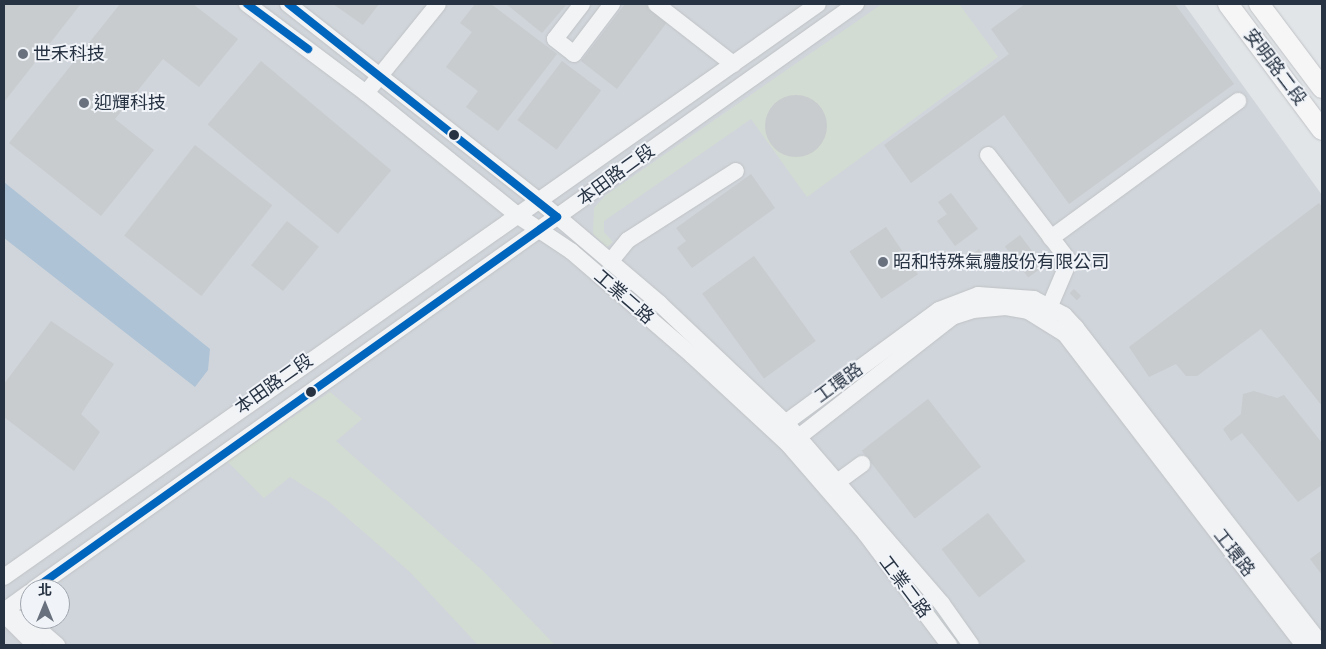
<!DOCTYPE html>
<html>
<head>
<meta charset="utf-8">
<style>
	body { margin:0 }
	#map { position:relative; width:1326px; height:649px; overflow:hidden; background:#e2e5e8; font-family:"Public Sans","Noto Sans TC",sans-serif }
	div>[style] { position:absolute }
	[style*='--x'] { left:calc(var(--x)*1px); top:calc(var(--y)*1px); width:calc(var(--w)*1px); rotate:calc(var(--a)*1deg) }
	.built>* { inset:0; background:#d0d5db }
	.green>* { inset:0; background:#d3dcd2 }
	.water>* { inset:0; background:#aec3d6 }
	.building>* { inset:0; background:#c8cccf; transform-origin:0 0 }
	.round { border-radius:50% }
	.roads { filter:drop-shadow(0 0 1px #c0c3c6) drop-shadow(0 0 1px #c0c3c6) }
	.minor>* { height:16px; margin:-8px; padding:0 8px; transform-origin:8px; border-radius:8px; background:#f2f3f4 }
	.major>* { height:20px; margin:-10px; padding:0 10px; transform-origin:10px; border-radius:10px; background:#f6f6f7 }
	.bus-1>* { height:8px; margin:-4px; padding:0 4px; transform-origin:4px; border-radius:4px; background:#0065bd }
	.dots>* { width:14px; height:14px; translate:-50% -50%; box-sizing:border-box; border:2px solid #f0f3f7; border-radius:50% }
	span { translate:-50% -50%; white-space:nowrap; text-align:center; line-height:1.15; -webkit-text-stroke:4px #f0f3f7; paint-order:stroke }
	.poi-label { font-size:18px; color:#273343 }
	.left { translate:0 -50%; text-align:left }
	.street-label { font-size:18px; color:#273343 }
	.frame { position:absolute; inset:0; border:5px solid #273343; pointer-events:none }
	.north { position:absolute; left:20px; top:579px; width:50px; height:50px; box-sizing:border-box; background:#f0f3f7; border:1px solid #a0a6af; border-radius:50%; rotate:0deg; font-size:14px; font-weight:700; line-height:20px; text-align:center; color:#273343 }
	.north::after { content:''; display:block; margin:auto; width:18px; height:22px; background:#68717d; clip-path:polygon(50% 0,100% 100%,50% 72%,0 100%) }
</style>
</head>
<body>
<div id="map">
	<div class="built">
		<i style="clip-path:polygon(evenodd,4px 4px,1184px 4px,1322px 195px,1322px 645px,4px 645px,4px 4px,30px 589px,60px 589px,60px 619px,30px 619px,30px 589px)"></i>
	</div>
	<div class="green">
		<i style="clip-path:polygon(882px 4px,959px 4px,998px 57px,807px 197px,751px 119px,604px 221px,604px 232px,613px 242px,607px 247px,593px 234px,594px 208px,606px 195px)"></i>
		<i style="clip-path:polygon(330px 392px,362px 419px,336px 441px,483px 571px,555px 645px,478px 645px,410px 572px,328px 501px,290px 477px,264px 498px,227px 461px)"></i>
	</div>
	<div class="water">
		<i style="clip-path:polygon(4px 182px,210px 349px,208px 370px,195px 387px,4px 238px)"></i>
	</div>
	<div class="building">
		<i style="clip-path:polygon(4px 4px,80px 5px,4px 102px)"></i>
		<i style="clip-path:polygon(120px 4px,193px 4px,238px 39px,199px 87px,163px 59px,115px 119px,154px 150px,101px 216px,9px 143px)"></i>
		<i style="clip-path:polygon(333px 4px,379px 4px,363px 25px)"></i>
		<i style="clip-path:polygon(475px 4px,491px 4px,557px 54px,498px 131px,466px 107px,478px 91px,446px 67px,472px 32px,460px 23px)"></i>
		<i style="clip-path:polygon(506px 4px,567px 4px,542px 33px)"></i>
		<i style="clip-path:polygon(625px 4px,645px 4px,668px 21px,617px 89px,581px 61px)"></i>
		<i style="clip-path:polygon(1025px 4px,1175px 4px,1234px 84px,1069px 204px,1004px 115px,911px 183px,884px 145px,1009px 54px,991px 29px)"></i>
		<i style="left:261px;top:61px;width:170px;height:83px;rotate:40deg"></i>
		<i style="left:562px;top:61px;width:49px;height:74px;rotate:37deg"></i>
		<i class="round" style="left:765px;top:95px;width:62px;height:62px"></i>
		<i style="left:195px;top:145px;width:98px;height:115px;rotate:38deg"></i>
		<i style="clip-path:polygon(751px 174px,775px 208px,692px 268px,677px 248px,686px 241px,676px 228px)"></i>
		<i style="clip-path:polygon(951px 193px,978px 229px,955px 246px,937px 221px,947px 214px,938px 202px)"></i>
		<i style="clip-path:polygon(1319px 203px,1322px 207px,1322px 406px,1261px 329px,1197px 376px,1186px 376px,1176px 364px,1149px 377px,1129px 347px)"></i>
		<i style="left:287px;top:221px;width:41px;height:57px;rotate:39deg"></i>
		<i style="left:886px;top:227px;width:57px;height:44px;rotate:56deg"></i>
		<i style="left:1020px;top:235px;width:39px;height:19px;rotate:53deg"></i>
		<i style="left:979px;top:249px;width:13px;height:16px;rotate:51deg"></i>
		<i style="left:754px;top:256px;width:105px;height:64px;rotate:54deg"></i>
		<i style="left:1074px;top:289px;width:10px;height:6px;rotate:45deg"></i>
		<i style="clip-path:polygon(51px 321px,114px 364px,81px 414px,100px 432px,74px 471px,4px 417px,4px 384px)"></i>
		<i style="clip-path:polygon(1254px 391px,1277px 398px,1284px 395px,1322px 443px,1322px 485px,1298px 502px,1242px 433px,1231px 441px,1223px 429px,1241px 414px,1243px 394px)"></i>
		<i style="left:928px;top:399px;width:86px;height:84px;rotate:52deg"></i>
		<i style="left:988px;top:513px;width:61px;height:59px;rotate:52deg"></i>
		<i style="clip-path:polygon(1322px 550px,1322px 575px,1310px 559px)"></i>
	</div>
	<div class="roads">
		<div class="minor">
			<i style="--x:247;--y:4;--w:149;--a:36.8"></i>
			<i style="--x:366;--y:93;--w:194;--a:38.9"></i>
			<i style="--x:517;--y:215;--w:65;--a:33.7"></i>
			<i style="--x:571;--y:251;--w:161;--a:40.7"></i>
			<i style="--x:693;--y:356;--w:131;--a:42.8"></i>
			<i style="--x:789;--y:445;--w:118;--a:49.1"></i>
			<i style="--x:866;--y:534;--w:139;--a:53.2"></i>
			<i style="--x:288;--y:4;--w:318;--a:38.1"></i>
			<i style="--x:538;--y:200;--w:160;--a:40.4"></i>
			<i style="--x:660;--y:304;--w:173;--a:43.4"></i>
			<i style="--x:786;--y:423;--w:239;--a:49.2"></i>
			<i style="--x:942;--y:604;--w:50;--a:54.7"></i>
			<i style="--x:582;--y:4;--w:44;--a:127.6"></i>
			<i style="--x:555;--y:39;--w:24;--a:38"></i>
			<i style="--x:574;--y:54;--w:63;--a:-52.8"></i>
			<i style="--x:656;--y:4;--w:98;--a:37.9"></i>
			<i style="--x:366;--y:93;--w:114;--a:-51"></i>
			<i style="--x:988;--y:155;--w:133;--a:52.6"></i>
			<i style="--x:1069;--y:261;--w:59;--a:113.1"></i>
			<i style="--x:1051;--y:238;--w:232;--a:-36.2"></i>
			<i style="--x:610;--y:262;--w:28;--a:-51"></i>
			<i style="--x:628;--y:240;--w:128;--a:-32.6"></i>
			<i style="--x:777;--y:429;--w:201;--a:-36.3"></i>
			<i style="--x:939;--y:310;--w:42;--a:-21"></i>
			<i style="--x:978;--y:295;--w:56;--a:4.1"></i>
			<i style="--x:1034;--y:299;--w:34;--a:28"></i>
			<i style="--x:1064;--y:315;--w:18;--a:47"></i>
			<i style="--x:1076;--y:328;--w:401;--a:52.2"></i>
			<i style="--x:791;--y:443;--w:204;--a:-38"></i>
			<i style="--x:952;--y:317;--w:22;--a:-18"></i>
			<i style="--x:973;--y:310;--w:33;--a:-5"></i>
			<i style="--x:1006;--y:307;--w:22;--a:10"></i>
			<i style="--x:1028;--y:311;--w:44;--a:31.9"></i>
			<i style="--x:1065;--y:334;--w:392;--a:52.5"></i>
			<i style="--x:829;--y:488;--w:41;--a:-36"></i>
			<i style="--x:4;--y:577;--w:995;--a:-35.14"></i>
			<i style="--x:34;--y:589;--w:1009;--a:-35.44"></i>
			<i style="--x:4;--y:611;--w:32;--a:-36"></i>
			<i style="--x:4;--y:612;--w:35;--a:25"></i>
			<i style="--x:36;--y:627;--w:28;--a:41"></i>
			<i style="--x:7;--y:617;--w:40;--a:45"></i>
		</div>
		<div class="major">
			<i style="--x:1228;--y:4;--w:157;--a:53.3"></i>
			<i style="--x:1259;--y:4;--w:105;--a:53.1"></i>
		</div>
	</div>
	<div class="bus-1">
		<i style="--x:247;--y:4;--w:76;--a:36.4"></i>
		<i style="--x:34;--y:589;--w:642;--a:-35.42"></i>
		<i style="--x:557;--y:217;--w:343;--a:-141.6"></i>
	</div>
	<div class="dots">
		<i style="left:23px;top:54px;background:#68717d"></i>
		<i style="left:84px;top:103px;background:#68717d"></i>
		<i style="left:454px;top:135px;background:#273343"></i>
		<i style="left:883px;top:262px;background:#68717d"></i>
		<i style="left:311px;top:392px;background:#273343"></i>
	</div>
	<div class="poi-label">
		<span class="left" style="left:33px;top:54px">世禾科技</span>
		<span class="left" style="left:94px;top:103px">迎輝科技</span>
		<span class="left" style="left:893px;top:262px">昭和特殊氣體股份有限公司</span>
	</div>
	<div class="street-label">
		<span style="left:1275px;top:67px;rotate:53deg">安明路二段</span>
		<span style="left:616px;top:175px;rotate:-36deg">本田路二段</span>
		<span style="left:624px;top:297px;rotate:41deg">工業二路</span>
		<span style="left:839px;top:383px;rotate:-36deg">工環路</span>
		<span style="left:274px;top:384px;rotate:-35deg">本田路二段</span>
		<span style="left:1234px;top:553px;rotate:52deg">工環路</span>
		<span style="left:905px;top:587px;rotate:53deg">工業二路</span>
	</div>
	<div class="frame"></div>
	<div class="north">北</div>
</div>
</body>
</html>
